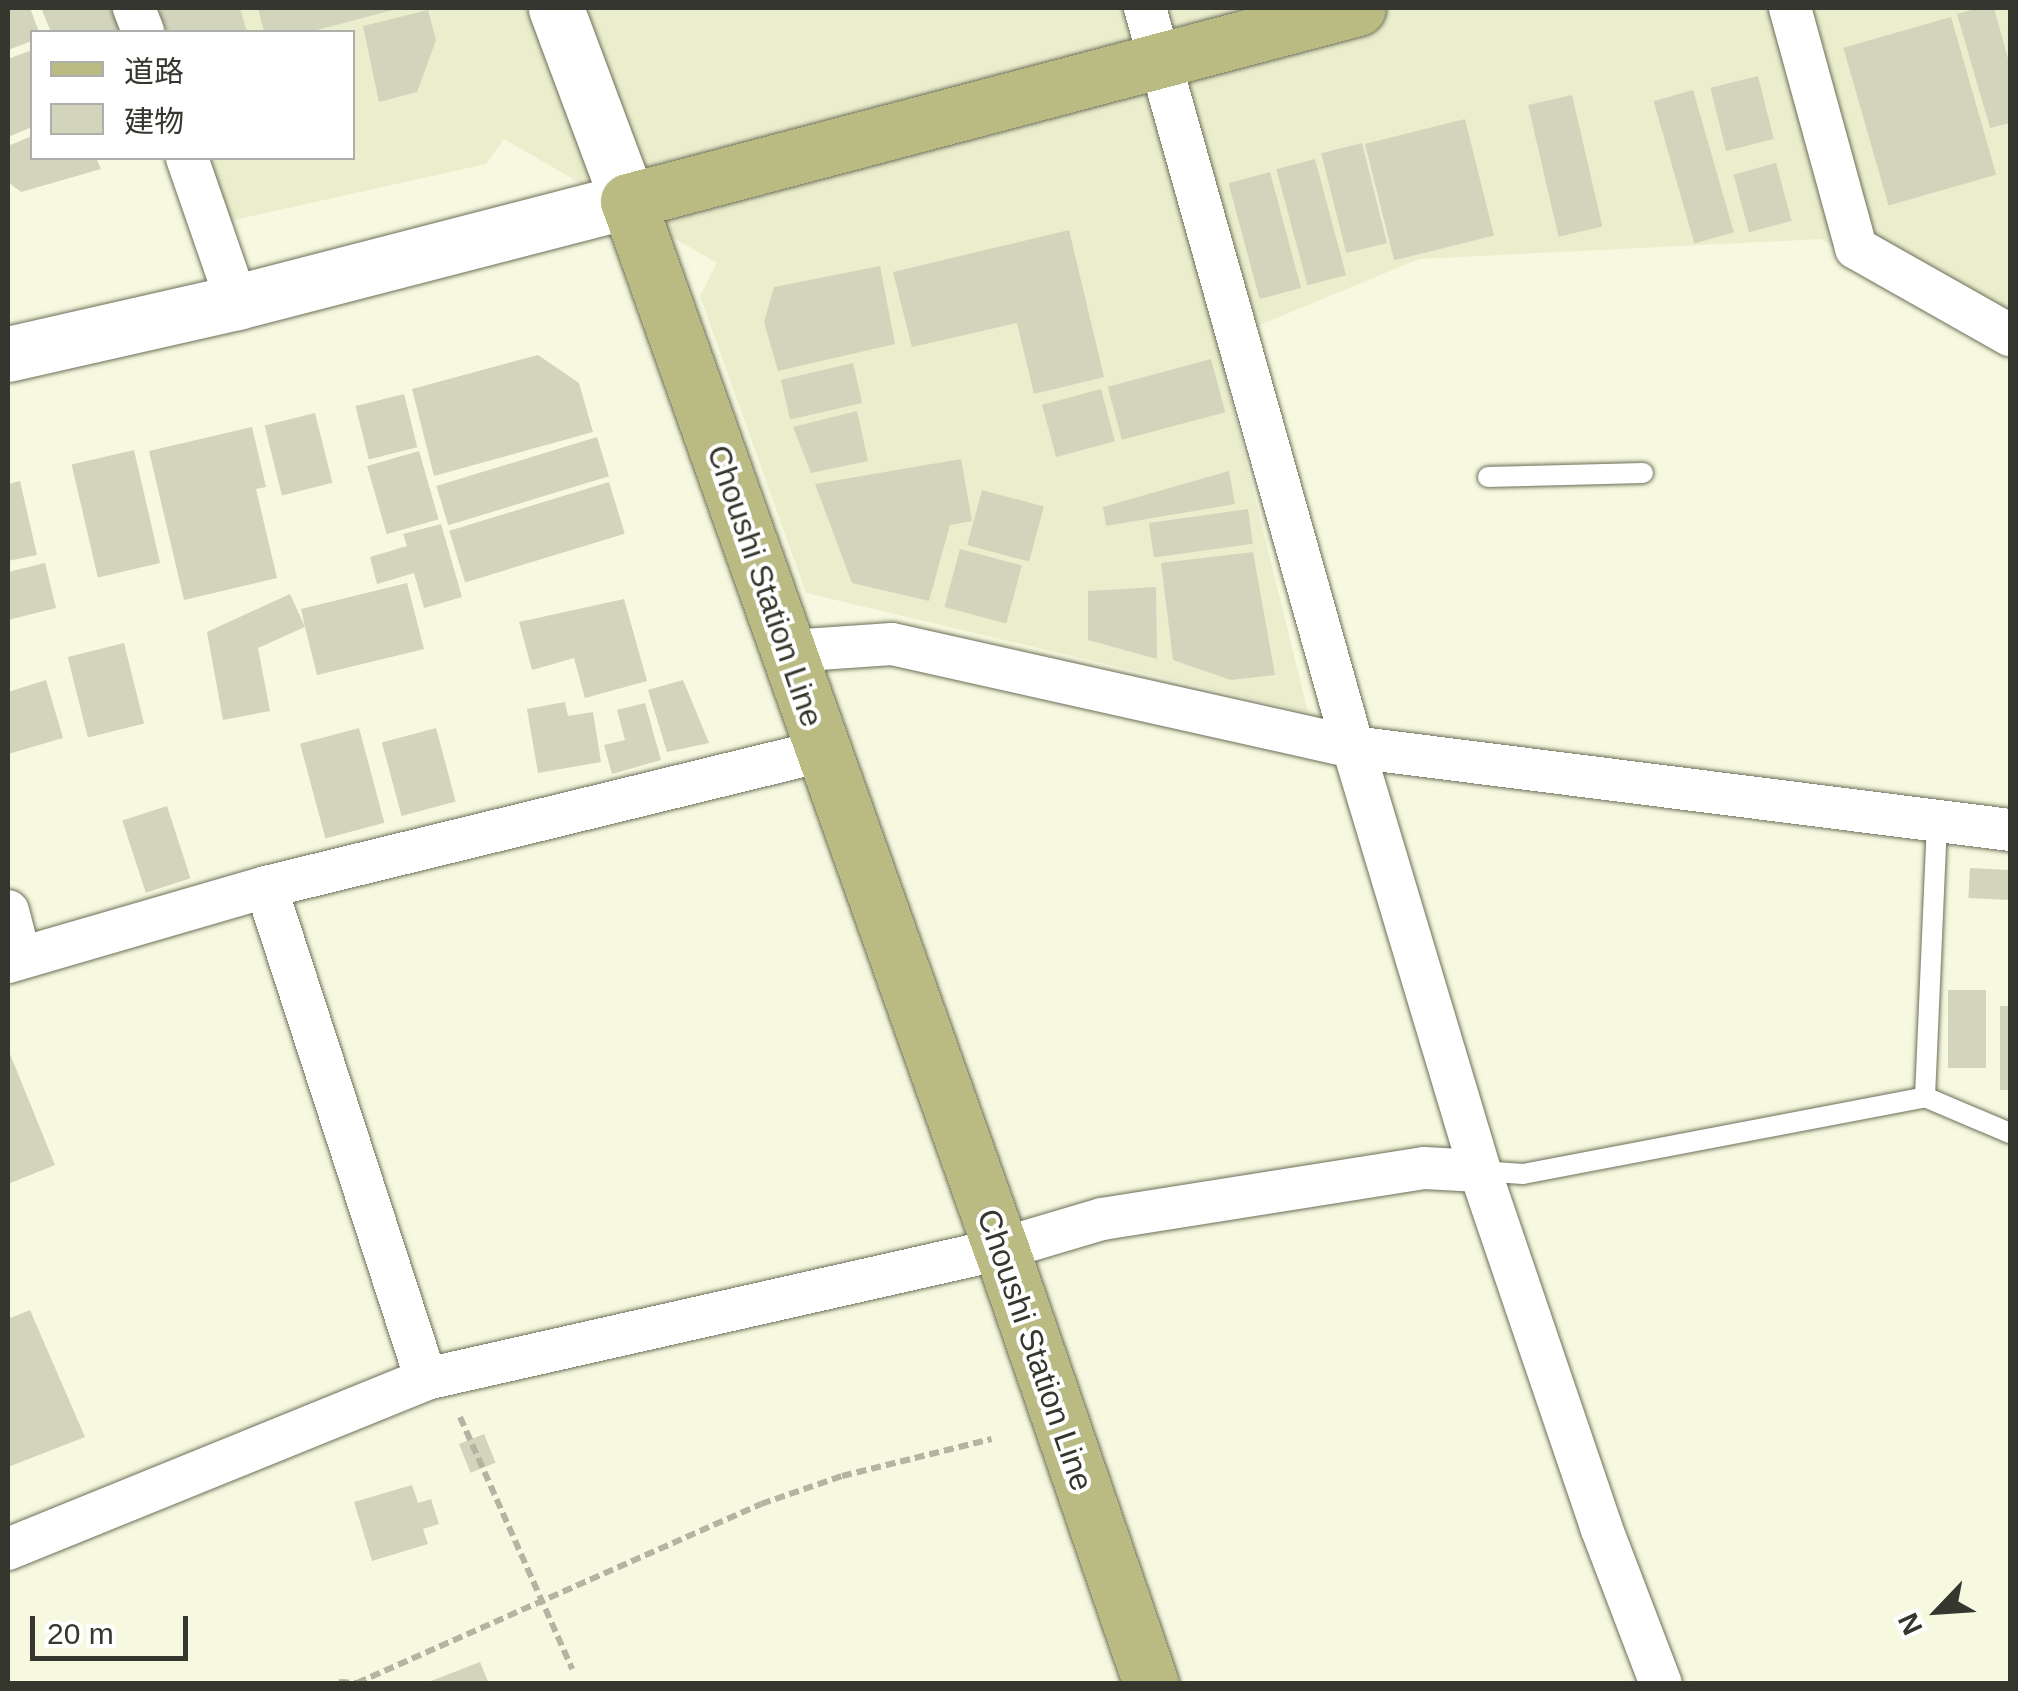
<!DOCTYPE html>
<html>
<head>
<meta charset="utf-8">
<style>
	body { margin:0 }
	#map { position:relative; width:2018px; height:1691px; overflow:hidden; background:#f6f8df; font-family:Helvetica,"Noto Sans JP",sans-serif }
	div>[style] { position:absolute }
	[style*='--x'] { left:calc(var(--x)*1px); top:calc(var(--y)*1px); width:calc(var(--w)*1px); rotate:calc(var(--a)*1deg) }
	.built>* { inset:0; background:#ebeecd }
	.building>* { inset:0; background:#d2d4bc; transform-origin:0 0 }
	.path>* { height:6px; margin-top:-3px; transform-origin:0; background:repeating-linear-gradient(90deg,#b3b4a1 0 10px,transparent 0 15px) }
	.roads { filter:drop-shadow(0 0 2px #6d6f59) drop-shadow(0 0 2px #6d6f59) }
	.lane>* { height:20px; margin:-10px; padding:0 10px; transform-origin:10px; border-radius:10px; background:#fff }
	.street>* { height:42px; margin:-21px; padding:0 21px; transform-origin:21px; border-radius:21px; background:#fff }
	.secondary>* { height:55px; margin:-27.5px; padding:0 27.5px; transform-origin:27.5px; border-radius:27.5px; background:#fff }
	.primary>* { height:55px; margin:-27.5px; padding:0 27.5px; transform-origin:27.5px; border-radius:27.5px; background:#b9bb83 }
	span { translate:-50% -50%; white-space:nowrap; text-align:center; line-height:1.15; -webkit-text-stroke:8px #fff; paint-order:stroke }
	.street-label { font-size:32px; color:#35362d }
	.frame { position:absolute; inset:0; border:10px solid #35362d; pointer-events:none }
	.legend { position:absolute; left:30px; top:30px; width:325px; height:130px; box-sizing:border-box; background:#fff; border:2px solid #aeafab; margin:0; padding:12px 18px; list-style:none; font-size:30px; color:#35362d }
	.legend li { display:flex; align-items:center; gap:20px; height:50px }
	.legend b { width:50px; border:2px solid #aeafab }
	.north { position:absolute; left:1888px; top:1561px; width:100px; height:100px; -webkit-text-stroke:8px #fff; paint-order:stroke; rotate:245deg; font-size:28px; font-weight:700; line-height:40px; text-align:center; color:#35362d }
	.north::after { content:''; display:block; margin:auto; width:35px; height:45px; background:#35362d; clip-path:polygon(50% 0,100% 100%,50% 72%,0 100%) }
	.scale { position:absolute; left:30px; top:1616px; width:158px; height:45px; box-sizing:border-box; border:5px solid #35362d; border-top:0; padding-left:12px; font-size:30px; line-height:35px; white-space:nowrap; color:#35362d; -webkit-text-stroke:8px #fff; paint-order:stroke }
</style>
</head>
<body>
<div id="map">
	<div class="built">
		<i style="clip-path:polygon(152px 8px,2010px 8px,2010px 357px,1821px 239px,1419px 259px,1260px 325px,1225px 376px,1308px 712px,806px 593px,700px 296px,717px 263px,504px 139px,486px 164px,225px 222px,203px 158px,352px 158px,352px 32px,160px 32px)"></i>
	</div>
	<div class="building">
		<i style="clip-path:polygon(8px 8px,30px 8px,39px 32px,32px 32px,32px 41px,8px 50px)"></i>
		<i style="clip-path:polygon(41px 8px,120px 8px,130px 32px,51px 32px)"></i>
		<i style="clip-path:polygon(172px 8px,240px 8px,247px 32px,167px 32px,159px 11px)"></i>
		<i style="clip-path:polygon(258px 8px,397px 8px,397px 9px,309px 32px,264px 32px)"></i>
		<i style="clip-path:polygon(1979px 8px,1994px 8px,2010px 66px,2010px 123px,1990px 128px,1957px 14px)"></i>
		<i style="clip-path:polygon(428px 10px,436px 40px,417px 92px,379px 102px,363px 26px)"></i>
		<i style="left:1951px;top:17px;width:164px;height:112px;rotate:74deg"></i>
		<i style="clip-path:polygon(32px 50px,32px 127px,8px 137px,8px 59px)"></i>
		<i style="left:1758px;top:76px;width:65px;height:49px;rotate:76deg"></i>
		<i style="left:1693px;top:90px;width:148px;height:41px;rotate:74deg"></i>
		<i style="left:1572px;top:95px;width:135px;height:45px;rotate:77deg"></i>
		<i style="left:1465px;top:119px;width:120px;height:103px;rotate:76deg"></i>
		<i style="clip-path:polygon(32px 136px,32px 158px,96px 158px,101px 169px,21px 192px,8px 182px,8px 146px)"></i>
		<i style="left:1362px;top:143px;width:103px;height:42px;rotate:76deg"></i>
		<i style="left:1315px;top:159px;width:120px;height:40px;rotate:75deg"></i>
		<i style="left:1776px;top:163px;width:60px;height:44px;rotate:75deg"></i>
		<i style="left:1270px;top:172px;width:120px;height:43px;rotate:75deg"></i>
		<i style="clip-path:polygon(1069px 230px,1104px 377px,1034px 394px,1017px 323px,912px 347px,893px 272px)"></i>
		<i style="clip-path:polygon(880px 266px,895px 344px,778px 371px,764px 322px,774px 287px)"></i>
		<i style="clip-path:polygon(538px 355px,579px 383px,593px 432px,434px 476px,412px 389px)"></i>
		<i style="left:1211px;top:359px;width:55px;height:107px;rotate:75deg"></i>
		<i style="left:853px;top:363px;width:41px;height:74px;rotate:77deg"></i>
		<i style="left:1101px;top:389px;width:54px;height:61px;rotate:75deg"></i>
		<i style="left:404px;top:394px;width:55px;height:50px;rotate:76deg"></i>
		<i style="clip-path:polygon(857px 411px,868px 461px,811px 473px,793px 427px)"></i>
		<i style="left:315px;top:413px;width:72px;height:52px;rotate:76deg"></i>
		<i style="clip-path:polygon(252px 427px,266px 487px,256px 489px,277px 578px,184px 600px,149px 451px)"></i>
		<i style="left:597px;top:437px;width:41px;height:168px;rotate:73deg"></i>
		<i style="left:134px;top:450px;width:116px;height:64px;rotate:77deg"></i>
		<i style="left:419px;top:451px;width:71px;height:54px;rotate:74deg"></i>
		<i style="clip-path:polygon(961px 459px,972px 521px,950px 525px,929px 601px,852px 583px,815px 484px)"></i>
		<i style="clip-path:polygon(1229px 471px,1235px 504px,1106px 526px,1103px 507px)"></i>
		<i style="clip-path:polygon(20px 481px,37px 555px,8px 561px,8px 484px)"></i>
		<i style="left:609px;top:482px;width:54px;height:167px;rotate:73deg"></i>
		<i style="left:982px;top:490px;width:64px;height:57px;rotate:15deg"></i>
		<i style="left:1248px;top:509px;width:35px;height:100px;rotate:82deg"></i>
		<i style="clip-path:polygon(441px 524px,462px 597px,424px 608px,414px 573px,377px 584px,370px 557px,407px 546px,403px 534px)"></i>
		<i style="left:960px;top:549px;width:64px;height:60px;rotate:15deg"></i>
		<i style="clip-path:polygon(1253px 552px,1275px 675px,1231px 680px,1173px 660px,1161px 563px)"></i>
		<i style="clip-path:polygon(45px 563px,56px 608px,8px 620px,8px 572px)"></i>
		<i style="clip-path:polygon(407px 583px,424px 649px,317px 675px,305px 627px,258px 648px,270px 711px,223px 720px,207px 632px,290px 594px,305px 627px,301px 609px)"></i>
		<i style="clip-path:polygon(1156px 587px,1157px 659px,1088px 640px,1088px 591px)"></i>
		<i style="clip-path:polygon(624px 599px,647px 681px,585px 698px,574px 658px,532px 670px,519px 622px)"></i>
		<i style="left:124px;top:643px;width:83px;height:58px;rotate:76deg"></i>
		<i style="clip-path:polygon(46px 680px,63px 738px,8px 754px,8px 692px)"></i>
		<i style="clip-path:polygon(683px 680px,709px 743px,667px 752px,648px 690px)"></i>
		<i style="clip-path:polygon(565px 702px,568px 716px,593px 712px,601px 762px,538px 773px,527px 709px)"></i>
		<i style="clip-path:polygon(645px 703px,661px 760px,612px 774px,604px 745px,625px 740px,617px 710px)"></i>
		<i style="left:359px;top:728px;width:98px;height:61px;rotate:75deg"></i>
		<i style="left:436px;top:728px;width:76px;height:56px;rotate:75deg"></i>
		<i style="left:167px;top:806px;width:76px;height:47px;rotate:72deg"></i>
		<i style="left:1970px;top:868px;width:40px;height:30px;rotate:3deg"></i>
		<i style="left:1948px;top:990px;width:38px;height:78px"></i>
		<i style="left:2000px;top:1006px;width:10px;height:84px"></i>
		<i style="clip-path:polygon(8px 1049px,55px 1165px,8px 1184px)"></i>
		<i style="clip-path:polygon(30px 1310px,85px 1437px,8px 1467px,8px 1319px)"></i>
		<i style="left:484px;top:1434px;width:31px;height:27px;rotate:68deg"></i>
		<i style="clip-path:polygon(412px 1485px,418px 1503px,431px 1499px,439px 1524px,423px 1529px,428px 1544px,372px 1561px,354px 1502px)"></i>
		<i style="clip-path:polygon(480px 1662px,489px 1684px,426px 1684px,426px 1683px)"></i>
	</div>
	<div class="path">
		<i style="--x:460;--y:1417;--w:276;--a:66"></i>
		<i style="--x:339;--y:1682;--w:18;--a:3"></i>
		<i style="--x:357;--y:1683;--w:442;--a:-23.9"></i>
		<i style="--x:761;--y:1504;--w:86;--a:-19.1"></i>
		<i style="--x:842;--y:1476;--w:154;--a:-13.9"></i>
	</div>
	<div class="roads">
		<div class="lane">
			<i style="--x:1488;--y:477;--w:155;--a:-1.5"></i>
			<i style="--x:1925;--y:1097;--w:278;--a:-87.5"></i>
			<i style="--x:1480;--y:1171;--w:43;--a:4"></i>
			<i style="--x:1523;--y:1174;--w:409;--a:-10.8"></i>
			<i style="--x:1925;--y:1097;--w:92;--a:23"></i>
		</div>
		<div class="street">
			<i style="--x:134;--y:8;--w:26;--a:69"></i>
			<i style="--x:1145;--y:8;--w:768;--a:74.28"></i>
			<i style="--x:1353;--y:747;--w:443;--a:73.3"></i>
			<i style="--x:1480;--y:1171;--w:376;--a:71.2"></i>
			<i style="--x:1601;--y:1527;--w:168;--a:69.1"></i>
			<i style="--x:1790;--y:8;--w:249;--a:74.6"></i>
			<i style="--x:1856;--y:248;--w:177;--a:29.5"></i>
			<i style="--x:187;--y:158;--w:152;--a:70.9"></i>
			<i style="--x:790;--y:651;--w:102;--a:-3.9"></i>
			<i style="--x:892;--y:644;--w:472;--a:12.6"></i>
			<i style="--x:1353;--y:747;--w:662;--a:7.2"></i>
			<i style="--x:266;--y:887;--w:517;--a:71.99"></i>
			<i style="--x:8;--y:911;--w:48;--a:75.4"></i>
			<i style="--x:8;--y:962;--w:269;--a:-16.2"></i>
			<i style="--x:266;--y:887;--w:572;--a:-13.74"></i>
			<i style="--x:8;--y:1549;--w:451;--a:-22.1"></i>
			<i style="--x:426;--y:1379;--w:590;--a:-12.74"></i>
			<i style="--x:1001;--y:1249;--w:105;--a:-16.5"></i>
			<i style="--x:1102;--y:1219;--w:326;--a:-9"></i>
			<i style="--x:1424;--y:1168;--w:56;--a:3.1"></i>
		</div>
		<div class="secondary">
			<i style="--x:8;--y:354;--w:235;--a:-12.8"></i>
			<i style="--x:237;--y:302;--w:404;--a:-14.5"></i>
			<i style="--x:628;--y:201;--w:206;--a:-110.5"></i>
		</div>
		<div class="primary">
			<i style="--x:1151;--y:1684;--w:460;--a:-109"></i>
			<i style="--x:1001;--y:1249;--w:1112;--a:-109.59"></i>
			<i style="--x:628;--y:201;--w:755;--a:-14.81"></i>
		</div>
	</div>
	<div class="street-label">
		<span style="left:765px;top:586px;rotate:71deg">Choushi Station Line</span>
		<span style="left:1035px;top:1350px;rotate:71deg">Choushi Station Line</span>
	</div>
	<div class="frame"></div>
	<ul class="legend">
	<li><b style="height:12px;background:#b9bb83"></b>道路</li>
	<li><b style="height:28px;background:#d2d4bc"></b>建物</li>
	</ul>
	<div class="north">N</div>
	<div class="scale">20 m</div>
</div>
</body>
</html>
